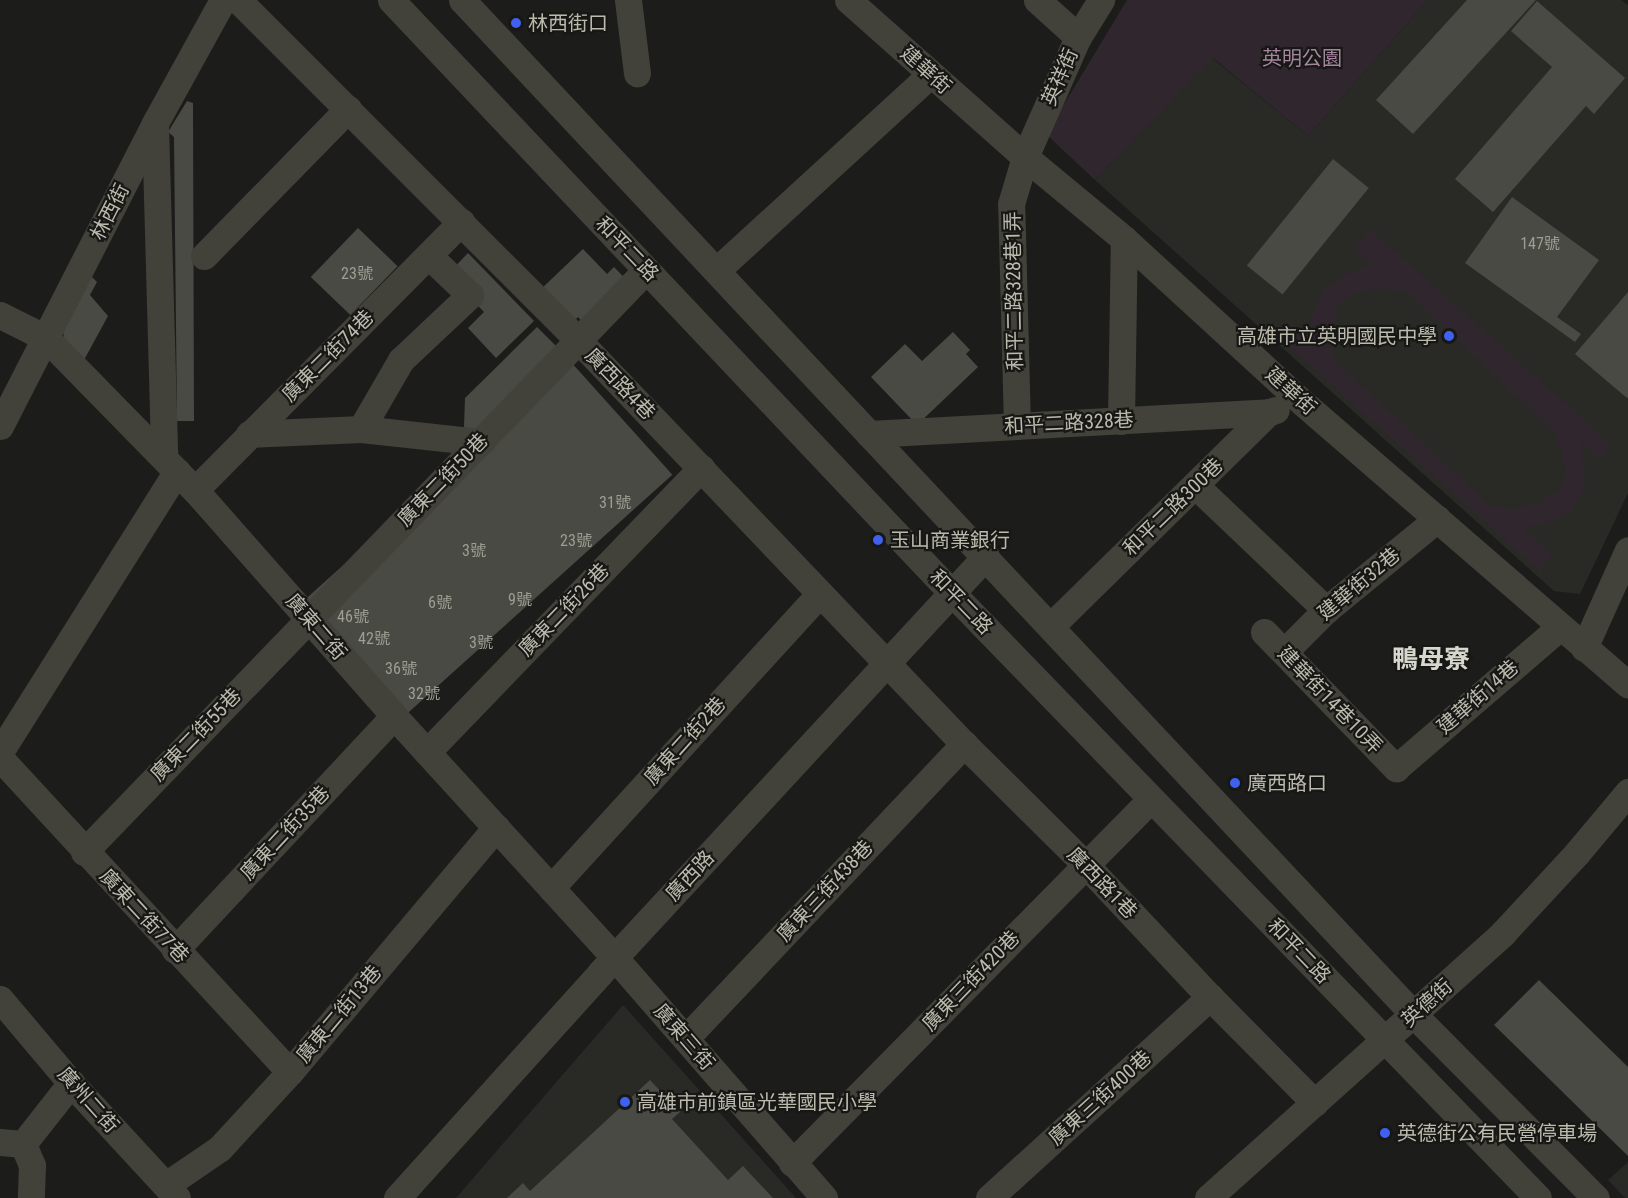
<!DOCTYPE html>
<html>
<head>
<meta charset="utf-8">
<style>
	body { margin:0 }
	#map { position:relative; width:1628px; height:1198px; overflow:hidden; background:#1c1d1a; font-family:"Roboto Condensed","Noto Sans TC",sans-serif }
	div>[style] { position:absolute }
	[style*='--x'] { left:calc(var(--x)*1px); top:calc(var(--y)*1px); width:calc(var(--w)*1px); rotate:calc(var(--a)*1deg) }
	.built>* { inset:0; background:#292a26 }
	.green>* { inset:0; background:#30262d }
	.building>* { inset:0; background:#494a44; transform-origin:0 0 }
	.minor>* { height:27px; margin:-13.5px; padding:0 13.5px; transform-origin:13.5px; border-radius:13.5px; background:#42423b }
	.dots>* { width:16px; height:16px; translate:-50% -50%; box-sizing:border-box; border:3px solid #171815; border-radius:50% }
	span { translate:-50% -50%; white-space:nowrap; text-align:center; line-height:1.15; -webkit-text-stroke:4.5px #171815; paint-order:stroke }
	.number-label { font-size:16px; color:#9f9e93 }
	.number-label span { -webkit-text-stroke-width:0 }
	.poi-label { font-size:20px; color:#bcbaad }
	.left { translate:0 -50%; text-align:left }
	.right { translate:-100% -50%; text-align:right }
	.park-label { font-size:20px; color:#a6859f }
	.street-label { font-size:20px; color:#bcbaad }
	.district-label { font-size:26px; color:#d8d7ce; font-weight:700 }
</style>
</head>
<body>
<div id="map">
	<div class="built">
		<i style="clip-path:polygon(1428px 0,1621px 0,1628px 5px,1628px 493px,1580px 594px,1554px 591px,1095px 180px,1212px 58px,1308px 136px)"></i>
		<i style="clip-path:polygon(623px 1005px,796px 1198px,456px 1198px)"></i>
		<i style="clip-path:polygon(1628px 1162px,1628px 1198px,1625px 1198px,1608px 1180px)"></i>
	</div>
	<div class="green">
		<i style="clip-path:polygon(1127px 0,1428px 0,1308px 136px,1213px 58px,1095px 180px,1046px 134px)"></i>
		<i style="clip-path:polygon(evenodd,1370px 229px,1611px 444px,1600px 461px,1581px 443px,1586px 486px,1572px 510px,1547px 523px,1523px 529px,1553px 553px,1540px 571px,1275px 334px,1289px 324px,1309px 338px,1311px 319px,1322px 291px,1347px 274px,1369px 265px,1354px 248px,1370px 229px,1378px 290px,1407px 292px,1555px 433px,1566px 468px,1561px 489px,1542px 501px,1514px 509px,1491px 506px,1336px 362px,1330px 340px,1339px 305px,1358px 292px,1378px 290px)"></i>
	</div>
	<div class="building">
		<i style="clip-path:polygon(1467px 0,1536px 0,1413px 134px,1376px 100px)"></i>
		<i style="clip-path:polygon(1537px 1px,1625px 78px,1594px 114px,1586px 106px,1493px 212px,1455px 179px,1552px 67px,1511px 31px)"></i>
		<i style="clip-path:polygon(187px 101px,193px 103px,194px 421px,177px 421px,174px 137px,168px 132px)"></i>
		<i style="left:1333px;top:159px;width:46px;height:137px;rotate:39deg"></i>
		<i style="clip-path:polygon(1512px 197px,1599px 260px,1557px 317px,1581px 334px,1575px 342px,1465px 263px)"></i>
		<i style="left:358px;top:228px;width:55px;height:68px;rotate:44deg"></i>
		<i style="clip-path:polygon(583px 249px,607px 274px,614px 267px,640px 294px,596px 336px,578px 317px,571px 324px,539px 291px)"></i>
		<i style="clip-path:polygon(468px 253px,534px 321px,496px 358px,468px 328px,484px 312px,448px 274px)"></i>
		<i style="clip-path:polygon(88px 273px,97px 282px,90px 295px,108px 316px,84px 360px,64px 338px,61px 318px)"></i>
		<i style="clip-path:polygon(1628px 292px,1628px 397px,1627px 398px,1575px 354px)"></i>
		<i style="clip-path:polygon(537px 327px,564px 354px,477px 440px,464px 427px,465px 398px)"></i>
		<i style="clip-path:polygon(953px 332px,970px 350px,966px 354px,978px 367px,917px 425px,871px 377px,905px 344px,922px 361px)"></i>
		<i style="left:570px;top:361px;width:153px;height:365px;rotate:48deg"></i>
		<i style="clip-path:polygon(1539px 980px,1628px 1067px,1628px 1156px,1494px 1025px)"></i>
		<i style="clip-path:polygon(650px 1080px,680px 1112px,672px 1119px,728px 1180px,743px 1166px,773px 1198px,507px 1198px,523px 1183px,530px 1191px)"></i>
	</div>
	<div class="minor">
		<i style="--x:238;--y:0;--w:481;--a:45"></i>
		<i style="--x:578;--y:340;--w:559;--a:46.31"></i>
		<i style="--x:964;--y:744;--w:170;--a:44.8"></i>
		<i style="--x:1085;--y:864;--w:183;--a:46.8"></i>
		<i style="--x:1210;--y:997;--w:149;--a:45.3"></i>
		<i style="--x:391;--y:0;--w:816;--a:46.59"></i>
		<i style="--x:952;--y:593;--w:842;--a:45.91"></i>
		<i style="--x:462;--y:0;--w:1392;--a:46.83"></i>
		<i style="--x:1414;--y:1015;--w:258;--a:45.2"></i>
		<i style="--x:628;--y:0;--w:74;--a:83"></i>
		<i style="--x:848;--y:0;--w:237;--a:41.6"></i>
		<i style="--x:1025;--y:157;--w:129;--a:39.6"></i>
		<i style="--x:1124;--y:239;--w:243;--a:42.5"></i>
		<i style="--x:1303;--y:403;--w:430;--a:40.9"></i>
		<i style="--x:1037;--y:0;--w:55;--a:42.1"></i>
		<i style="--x:155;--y:125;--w:332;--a:88.4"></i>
		<i style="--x:204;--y:256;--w:206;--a:-45.6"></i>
		<i style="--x:717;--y:270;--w:290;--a:-42.5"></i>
		<i style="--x:0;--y:315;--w:51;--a:26.6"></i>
		<i style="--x:46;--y:338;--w:213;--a:45.6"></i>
		<i style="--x:195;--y:490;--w:301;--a:48.6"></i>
		<i style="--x:394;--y:716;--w:328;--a:47.6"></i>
		<i style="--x:615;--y:958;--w:318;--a:48.9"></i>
		<i style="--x:1121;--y:421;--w:182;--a:-89.1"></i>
		<i style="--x:0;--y:426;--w:340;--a:-62.9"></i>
		<i style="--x:155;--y:123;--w:141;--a:-61.1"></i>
		<i style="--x:1017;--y:426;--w:222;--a:-91.5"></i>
		<i style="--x:1011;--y:204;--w:49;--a:-73.4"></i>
		<i style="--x:1025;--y:157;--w:131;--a:-66.2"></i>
		<i style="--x:1078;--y:37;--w:44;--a:-58.1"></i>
		<i style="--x:361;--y:429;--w:80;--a:-59.9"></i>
		<i style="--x:401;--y:360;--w:95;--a:-43.3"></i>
		<i style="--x:470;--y:295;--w:57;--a:-136.4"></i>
		<i style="--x:249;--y:434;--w:112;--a:-2.6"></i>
		<i style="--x:361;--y:429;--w:121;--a:6.2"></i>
		<i style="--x:869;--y:434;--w:401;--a:-3.1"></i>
		<i style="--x:1196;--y:486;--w:180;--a:43.6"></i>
		<i style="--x:195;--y:490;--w:378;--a:-45.2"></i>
		<i style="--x:1051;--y:626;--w:305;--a:-44.5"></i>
		<i style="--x:1269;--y:412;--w:7;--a:-16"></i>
		<i style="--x:1264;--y:632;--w:190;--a:45.9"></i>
		<i style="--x:1396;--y:768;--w:216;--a:-40.7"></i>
		<i style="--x:1584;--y:648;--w:107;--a:-65.8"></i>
		<i style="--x:1284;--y:652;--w:59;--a:-45"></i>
		<i style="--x:1326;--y:610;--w:144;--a:-39.3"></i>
		<i style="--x:0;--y:752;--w:332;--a:-57.8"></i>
		<i style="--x:427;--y:752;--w:395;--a:-46"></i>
		<i style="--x:0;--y:758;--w:427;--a:47.3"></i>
		<i style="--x:84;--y:852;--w:809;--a:-46"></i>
		<i style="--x:551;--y:888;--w:398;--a:-47.6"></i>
		<i style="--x:175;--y:950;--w:320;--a:-46.9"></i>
		<i style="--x:0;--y:999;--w:110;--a:49.8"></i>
		<i style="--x:71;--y:1083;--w:156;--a:47.3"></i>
		<i style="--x:686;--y:1038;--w:405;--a:-46.6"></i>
		<i style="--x:0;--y:1142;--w:23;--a:5"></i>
		<i style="--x:23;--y:1144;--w:78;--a:-51.8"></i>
		<i style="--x:23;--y:1144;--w:23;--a:67"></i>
		<i style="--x:32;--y:1165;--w:33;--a:92"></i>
		<i style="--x:792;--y:1163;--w:511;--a:-45.4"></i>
		<i style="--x:166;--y:1185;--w:65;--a:-34.4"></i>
		<i style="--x:220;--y:1148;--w:103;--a:-47.4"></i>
		<i style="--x:290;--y:1072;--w:320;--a:-49.9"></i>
		<i style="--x:397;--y:1198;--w:303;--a:-47.9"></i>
		<i style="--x:600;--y:973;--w:568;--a:-47.21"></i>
		<i style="--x:989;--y:1198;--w:299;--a:-42.3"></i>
		<i style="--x:1208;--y:1198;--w:397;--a:-41.9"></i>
		<i style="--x:1503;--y:933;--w:109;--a:-47.2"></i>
		<i style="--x:1577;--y:853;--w:80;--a:-50.1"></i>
	</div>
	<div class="dots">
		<i style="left:516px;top:23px;background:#4060ef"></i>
		<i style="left:1449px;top:336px;background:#4060ef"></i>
		<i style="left:878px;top:540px;background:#4060ef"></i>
		<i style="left:1235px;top:783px;background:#4060ef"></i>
		<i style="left:625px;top:1102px;background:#4060ef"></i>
		<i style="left:1385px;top:1133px;background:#4060ef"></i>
	</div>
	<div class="number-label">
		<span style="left:1540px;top:244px">147號</span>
		<span style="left:357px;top:274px">23號</span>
		<span style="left:615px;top:503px">31號</span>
		<span style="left:576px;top:541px">23號</span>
		<span style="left:474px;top:551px">3號</span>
		<span style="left:520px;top:600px">9號</span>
		<span style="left:440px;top:603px">6號</span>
		<span style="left:353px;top:617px">46號</span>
		<span style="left:374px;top:639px">42號</span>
		<span style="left:481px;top:643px">3號</span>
		<span style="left:401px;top:669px">36號</span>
		<span style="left:424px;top:694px">32號</span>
	</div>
	<div class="poi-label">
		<span class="left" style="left:528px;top:23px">林西街口</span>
		<span class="right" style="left:1437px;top:336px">高雄市立英明國民中學</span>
		<span class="left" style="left:890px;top:540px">玉山商業銀行</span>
		<span class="left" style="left:1247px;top:783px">廣西路口</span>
		<span class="left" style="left:637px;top:1102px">高雄市前鎮區光華國民小學</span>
		<span class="left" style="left:1397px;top:1133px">英德街公有民營停車場</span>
	</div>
	<div class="park-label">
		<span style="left:1302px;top:58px">英明公園</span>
	</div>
	<div class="street-label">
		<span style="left:926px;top:70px;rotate:42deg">建華街</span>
		<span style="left:1060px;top:77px;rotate:-66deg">英祥街</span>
		<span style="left:110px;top:212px;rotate:-63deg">林西街</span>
		<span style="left:627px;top:249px;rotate:46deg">和平二路</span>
		<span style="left:1014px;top:291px;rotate:-91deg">和平二路328巷1弄</span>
		<span style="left:328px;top:356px;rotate:-45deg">廣東二街74巷</span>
		<span style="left:620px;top:384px;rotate:46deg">廣西路4巷</span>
		<span style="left:1291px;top:391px;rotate:42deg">建華街</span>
		<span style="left:1069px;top:423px;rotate:-3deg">和平二路328巷</span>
		<span style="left:443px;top:480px;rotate:-46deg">廣東二街50巷</span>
		<span style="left:1173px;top:507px;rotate:-44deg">和平二路300巷</span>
		<span style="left:1359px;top:584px;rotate:-40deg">建華街32巷</span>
		<span style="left:961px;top:602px;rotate:46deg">和平二路</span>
		<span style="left:564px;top:610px;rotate:-46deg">廣東二街26巷</span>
		<span style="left:316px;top:627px;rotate:49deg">廣東二街</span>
		<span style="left:1478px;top:697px;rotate:-41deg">建華街14巷</span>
		<span style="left:1330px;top:700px;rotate:46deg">建華街14巷10弄</span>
		<span style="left:196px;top:735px;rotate:-46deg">廣東二街55巷</span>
		<span style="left:685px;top:741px;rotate:-48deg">廣東二街2巷</span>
		<span style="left:285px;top:833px;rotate:-47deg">廣東二街35巷</span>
		<span style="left:690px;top:876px;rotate:-47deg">廣西路</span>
		<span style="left:1102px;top:883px;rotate:46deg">廣西路1巷</span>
		<span style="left:825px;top:891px;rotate:-47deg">廣東三街438巷</span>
		<span style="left:144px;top:916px;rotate:47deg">廣東二街77巷</span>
		<span style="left:1299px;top:951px;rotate:46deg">和平二路</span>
		<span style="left:971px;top:981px;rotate:-46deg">廣東三街420巷</span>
		<span style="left:1427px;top:1003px;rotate:-42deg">英德街</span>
		<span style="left:339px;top:1014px;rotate:-50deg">廣東二街13巷</span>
		<span style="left:684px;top:1037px;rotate:49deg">廣東三街</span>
		<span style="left:1100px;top:1098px;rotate:-42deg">廣東三街400巷</span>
		<span style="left:88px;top:1100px;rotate:48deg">廣州二街</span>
	</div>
	<div class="district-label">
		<span style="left:1431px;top:660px">鴨母寮</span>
	</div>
</div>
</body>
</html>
